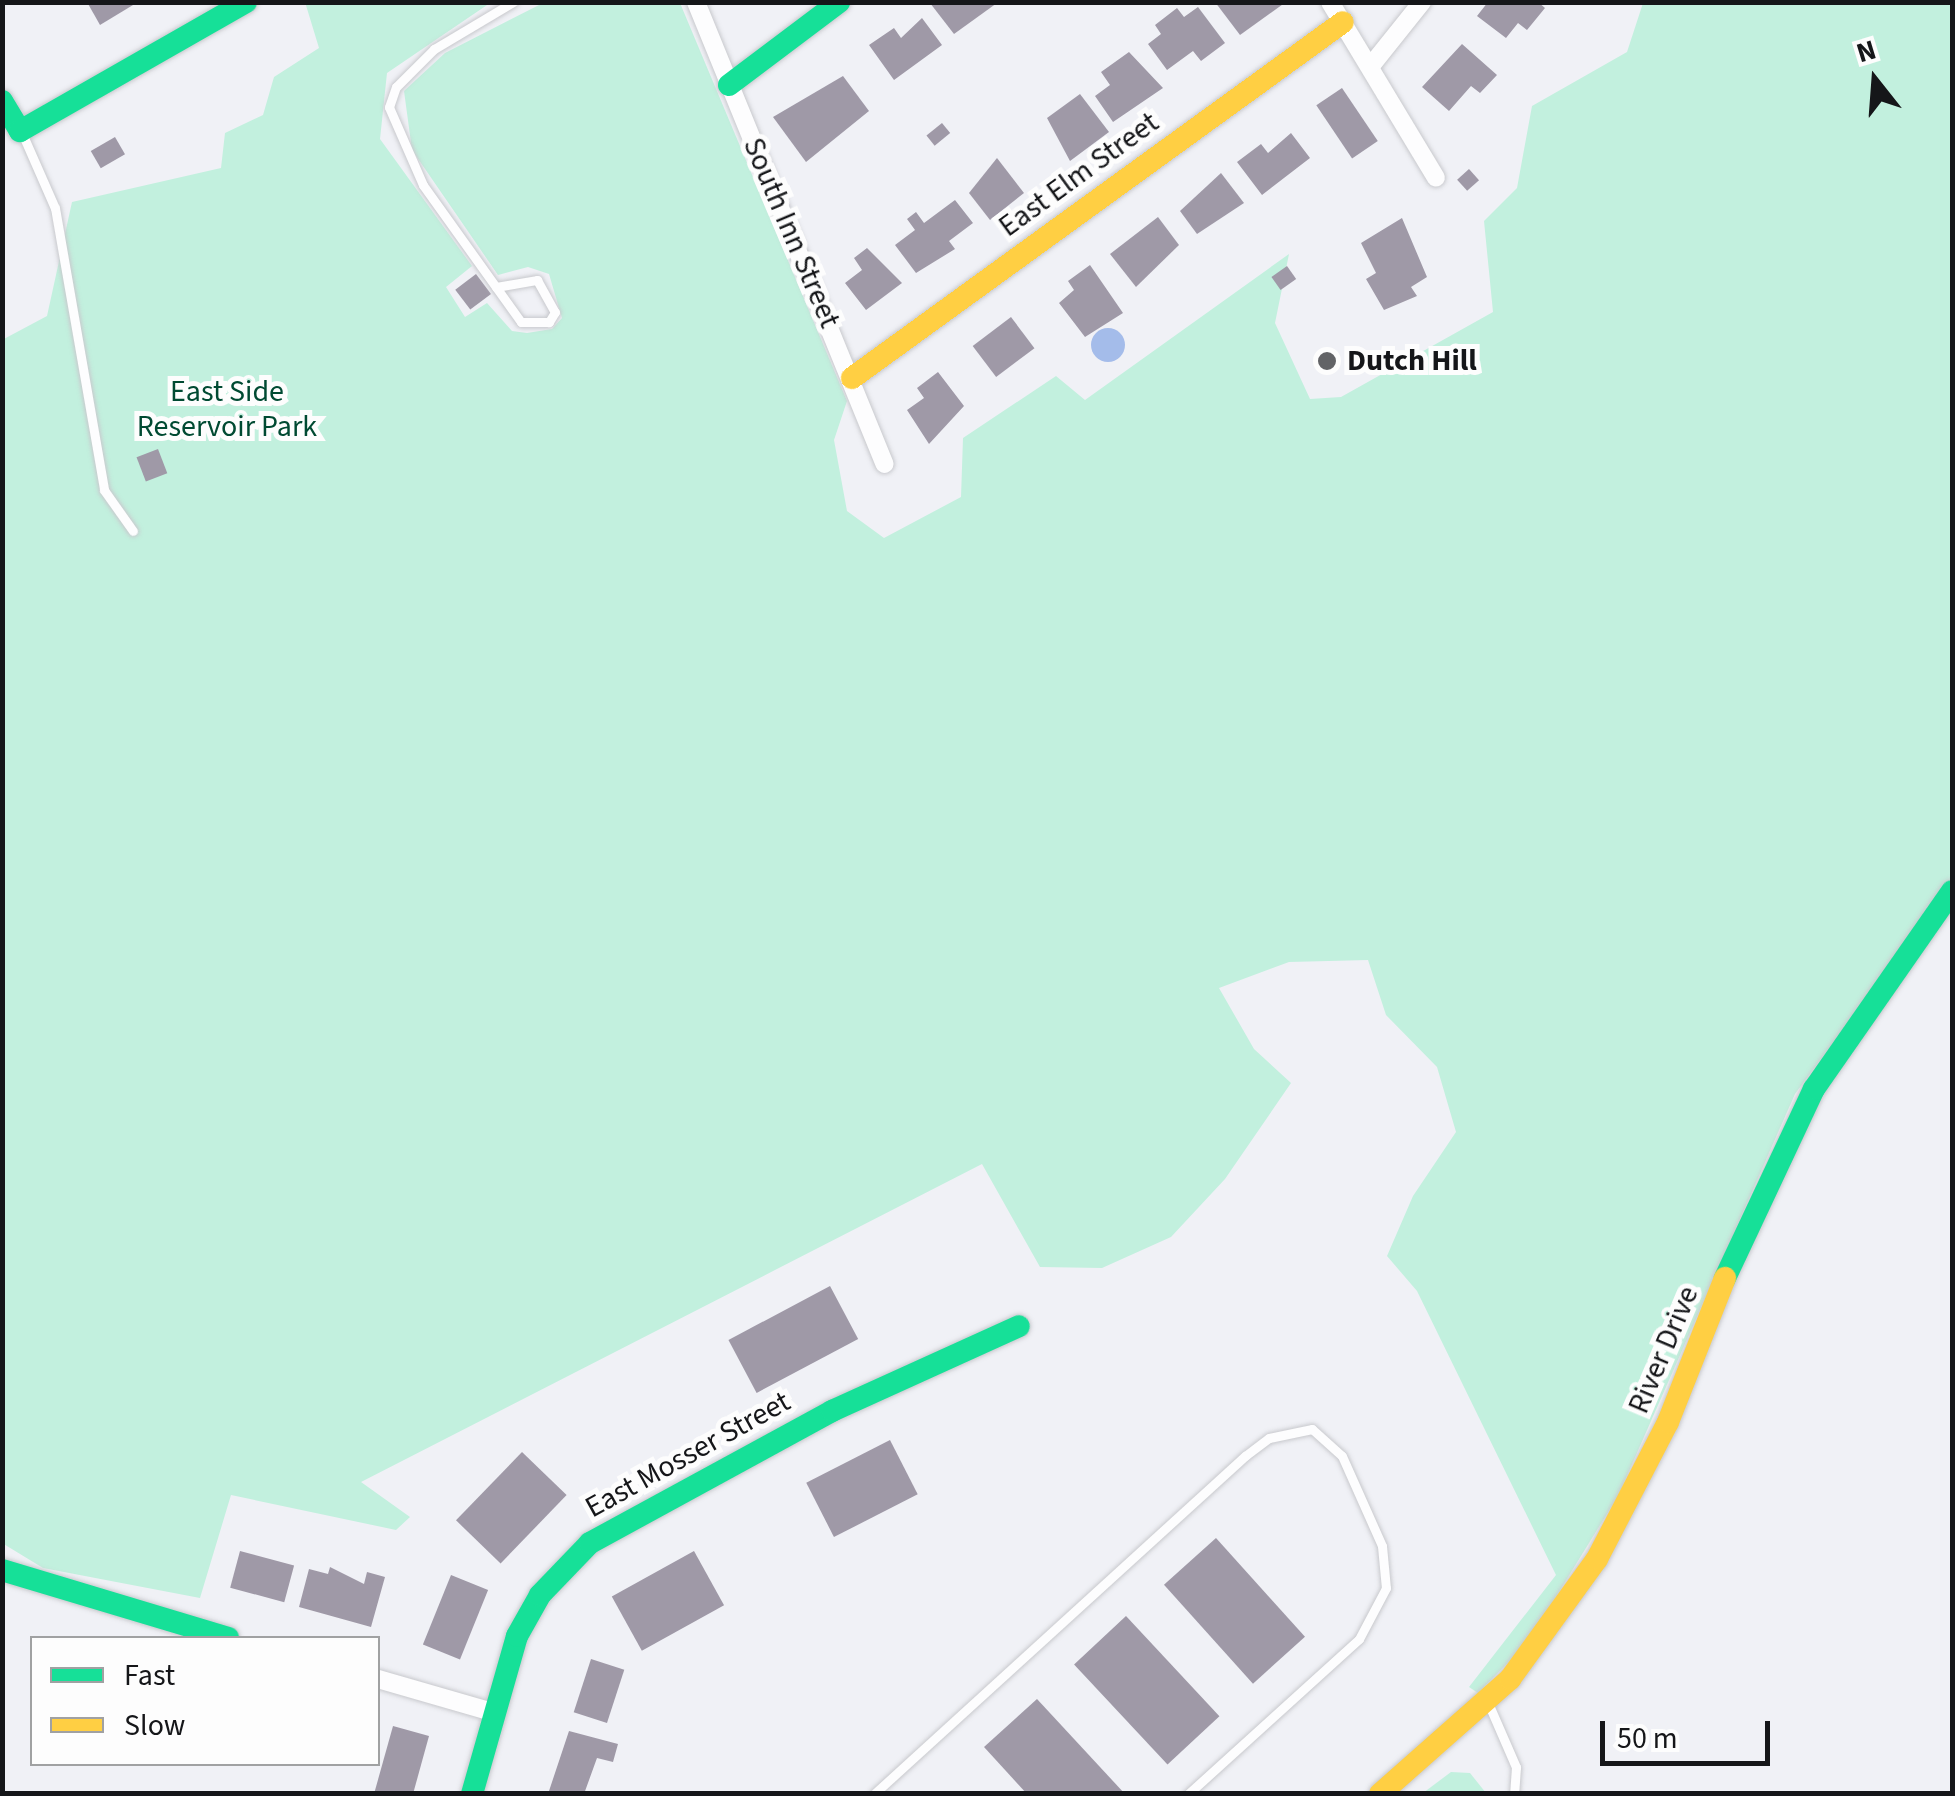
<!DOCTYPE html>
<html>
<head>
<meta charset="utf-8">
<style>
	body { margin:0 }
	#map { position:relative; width:1955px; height:1796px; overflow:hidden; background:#f0f1f6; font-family:"Source Sans 3",sans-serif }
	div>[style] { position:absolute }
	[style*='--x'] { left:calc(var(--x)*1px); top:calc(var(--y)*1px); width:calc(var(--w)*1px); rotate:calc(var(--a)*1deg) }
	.green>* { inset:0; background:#c2f0de }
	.water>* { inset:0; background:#a4bcea }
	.round { border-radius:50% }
	.building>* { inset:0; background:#9f99a7; transform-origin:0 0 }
	.roads { filter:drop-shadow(0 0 2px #c8c9cd) drop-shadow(0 0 2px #c8c9cd) }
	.lane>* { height:9px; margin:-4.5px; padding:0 4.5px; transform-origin:4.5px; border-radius:4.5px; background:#fdfdfe }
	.street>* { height:18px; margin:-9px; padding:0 9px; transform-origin:9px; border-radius:9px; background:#fdfdfe }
	.fast>* { height:22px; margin:-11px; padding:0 11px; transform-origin:11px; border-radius:11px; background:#16e098 }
	.slow>* { height:22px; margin:-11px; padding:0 11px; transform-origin:11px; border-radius:11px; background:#ffcf43 }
	.dots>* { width:28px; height:28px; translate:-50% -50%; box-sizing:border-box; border:5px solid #fdfdfd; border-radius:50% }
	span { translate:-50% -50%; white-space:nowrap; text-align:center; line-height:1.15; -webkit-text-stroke:10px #fdfdfd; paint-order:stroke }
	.street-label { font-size:30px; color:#151619 }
	.poi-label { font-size:30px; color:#151619; font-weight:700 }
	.left { translate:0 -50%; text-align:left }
	.park-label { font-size:30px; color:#004a32 }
	.frame { position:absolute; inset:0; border:5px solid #151619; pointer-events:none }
	.legend { position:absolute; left:30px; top:1636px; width:350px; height:130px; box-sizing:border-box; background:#fdfdfd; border:2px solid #a0a1a2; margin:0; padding:12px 18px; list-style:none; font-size:30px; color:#151619 }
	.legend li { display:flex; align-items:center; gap:20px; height:50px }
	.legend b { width:50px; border:2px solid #a0a1a2 }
	.north { position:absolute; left:1825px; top:30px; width:100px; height:100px; -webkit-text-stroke:8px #fdfdfd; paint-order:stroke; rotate:343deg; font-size:28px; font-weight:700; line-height:40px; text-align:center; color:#151619 }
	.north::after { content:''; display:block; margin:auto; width:35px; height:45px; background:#151619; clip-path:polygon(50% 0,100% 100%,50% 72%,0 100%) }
	.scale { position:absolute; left:1600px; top:1721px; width:170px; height:45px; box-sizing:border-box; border:5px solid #151619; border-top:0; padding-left:12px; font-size:30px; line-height:35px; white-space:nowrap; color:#151619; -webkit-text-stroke:8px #fdfdfd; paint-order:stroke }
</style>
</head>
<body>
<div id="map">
	<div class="green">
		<i style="clip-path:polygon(305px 2px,490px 3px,387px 73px,380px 139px,472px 266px,446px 287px,465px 317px,487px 303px,512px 331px,527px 333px,552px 329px,562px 318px,549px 274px,528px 267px,498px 275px,412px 150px,404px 91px,445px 53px,543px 3px,680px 3px,847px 401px,834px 440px,847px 511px,884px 538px,961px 497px,963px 438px,1056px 376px,1085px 400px,1289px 254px,1275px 323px,1310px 399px,1341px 397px,1493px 312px,1484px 221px,1517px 188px,1532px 106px,1627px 52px,1643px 3px,1952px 3px,1952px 881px,1795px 1094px,1618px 1496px,1528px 1642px,1478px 1693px,1469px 1687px,1556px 1575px,1417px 1291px,1387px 1256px,1413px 1196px,1456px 1132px,1437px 1067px,1386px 1015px,1368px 960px,1289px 962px,1219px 988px,1254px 1049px,1291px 1083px,1225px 1179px,1171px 1237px,1102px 1268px,1040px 1267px,982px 1164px,361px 1482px,410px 1517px,396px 1530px,231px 1495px,200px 1598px,43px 1568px,2px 1543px,2px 340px,47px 316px,72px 202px,221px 168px,225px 133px,263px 115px,274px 77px,319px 48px)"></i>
		<i style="clip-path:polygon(1451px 1772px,1470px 1773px,1486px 1793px,1423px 1793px)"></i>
	</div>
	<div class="water">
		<i class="round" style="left:1091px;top:328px;width:34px;height:34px"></i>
	</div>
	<div class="building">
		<i style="clip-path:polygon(87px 2px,138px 2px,100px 25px)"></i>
		<i style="clip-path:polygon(1215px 2px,1286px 2px,1240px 35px)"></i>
		<i style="clip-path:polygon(1488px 2px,1538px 2px,1545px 8px,1527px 30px,1518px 23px,1506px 38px,1477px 16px)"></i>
		<i style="clip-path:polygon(930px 3px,997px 3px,954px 34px)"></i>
		<i style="clip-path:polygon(1198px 7px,1225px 43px,1201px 61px,1193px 51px,1167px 70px,1148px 44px,1161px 34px,1155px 25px,1177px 8px,1184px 17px)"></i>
		<i style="clip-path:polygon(922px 18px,942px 45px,894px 80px,869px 45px,894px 28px,901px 38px)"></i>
		<i style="clip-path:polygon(1462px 44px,1497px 75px,1480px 93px,1471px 86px,1449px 111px,1422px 87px)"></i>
		<i style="clip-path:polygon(1129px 52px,1163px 88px,1113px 122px,1095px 96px,1110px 85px,1101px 72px)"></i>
		<i style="clip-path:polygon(843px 76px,869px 111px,806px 162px,773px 117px)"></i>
		<i style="left:1342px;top:88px;width:64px;height:31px;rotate:56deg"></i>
		<i style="clip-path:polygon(1080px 94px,1109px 132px,1070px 161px,1047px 118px)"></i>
		<i style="left:942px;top:123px;width:13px;height:20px;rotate:51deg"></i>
		<i style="clip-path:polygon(1291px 133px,1310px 158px,1262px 195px,1237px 162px,1261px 144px,1268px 153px)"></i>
		<i style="left:115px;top:137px;width:20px;height:28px;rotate:60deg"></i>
		<i style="clip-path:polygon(997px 158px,1024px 193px,990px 220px,969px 193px)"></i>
		<i style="left:1469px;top:169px;width:15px;height:16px;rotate:48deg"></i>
		<i style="clip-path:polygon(1221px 173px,1244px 203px,1197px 234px,1180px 211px)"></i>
		<i style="clip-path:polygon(955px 200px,973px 223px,949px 241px,955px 249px,916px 273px,895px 245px,915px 230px,907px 219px,916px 212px,924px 223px)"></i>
		<i style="clip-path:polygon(1158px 217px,1179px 245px,1136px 287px,1110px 254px)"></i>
		<i style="clip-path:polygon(1402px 218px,1427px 277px,1411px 287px,1417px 296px,1384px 310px,1366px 279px,1376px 273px,1361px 243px)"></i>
		<i style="clip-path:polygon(867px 248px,902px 283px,866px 310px,845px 283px,862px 270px,854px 258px)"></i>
		<i style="clip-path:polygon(1090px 265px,1123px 313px,1085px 337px,1059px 303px,1074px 290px,1068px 281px)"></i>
		<i style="left:1287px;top:266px;width:16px;height:19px;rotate:55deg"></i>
		<i style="left:476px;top:274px;width:25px;height:26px;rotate:53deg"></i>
		<i style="left:1011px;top:317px;width:39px;height:48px;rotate:53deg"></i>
		<i style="clip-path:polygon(938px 372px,964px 406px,929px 444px,907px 410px,924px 398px,917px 388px)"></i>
		<i style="left:158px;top:449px;width:26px;height:23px;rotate:69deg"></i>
		<i style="left:830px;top:1286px;width:60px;height:115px;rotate:62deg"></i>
		<i style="left:890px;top:1440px;width:61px;height:94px;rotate:63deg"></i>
		<i style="left:522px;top:1452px;width:62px;height:95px;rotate:44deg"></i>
		<i style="left:1216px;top:1538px;width:133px;height:70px;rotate:48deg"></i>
		<i style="left:240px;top:1551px;width:56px;height:38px;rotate:15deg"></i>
		<i style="left:694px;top:1551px;width:62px;height:94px;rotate:61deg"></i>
		<i style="clip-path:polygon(330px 1567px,364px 1584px,367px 1572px,385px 1577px,371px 1627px,299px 1607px,309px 1569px,328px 1574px)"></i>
		<i style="left:451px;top:1575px;width:40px;height:75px;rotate:22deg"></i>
		<i style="left:1126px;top:1616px;width:137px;height:71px;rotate:47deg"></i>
		<i style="left:591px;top:1659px;width:35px;height:56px;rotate:18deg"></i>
		<i style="clip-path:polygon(1037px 1699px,1125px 1794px,1027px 1794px,984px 1747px)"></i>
		<i style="clip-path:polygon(393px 1726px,429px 1736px,413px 1794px,374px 1794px)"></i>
		<i style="clip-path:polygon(569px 1731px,618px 1744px,613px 1762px,597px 1758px,584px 1794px,548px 1794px)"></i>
	</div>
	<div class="roads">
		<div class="lane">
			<i style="--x:22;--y:133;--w:82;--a:66.3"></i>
			<i style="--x:55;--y:208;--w:286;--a:80.1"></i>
			<i style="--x:104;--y:490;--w:50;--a:54.7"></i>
			<i style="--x:496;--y:287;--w:42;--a:-9.7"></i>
			<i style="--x:537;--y:280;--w:37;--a:61"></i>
			<i style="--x:555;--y:312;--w:12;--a:121"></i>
			<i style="--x:549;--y:322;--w:28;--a:180"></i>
			<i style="--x:521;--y:322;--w:168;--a:-125.6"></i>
			<i style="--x:423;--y:185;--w:85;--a:-113.6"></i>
			<i style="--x:389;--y:107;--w:21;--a:-71"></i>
			<i style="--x:396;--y:87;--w:54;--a:-45"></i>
			<i style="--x:434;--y:49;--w:92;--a:-30.7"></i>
			<i style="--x:1489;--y:1705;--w:68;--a:66.5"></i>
			<i style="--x:1516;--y:1767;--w:27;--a:94"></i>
			<i style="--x:874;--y:1794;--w:502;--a:-42.34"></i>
			<i style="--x:1245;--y:1456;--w:30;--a:-37"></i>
			<i style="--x:1269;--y:1438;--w:44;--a:-11.8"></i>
			<i style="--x:1312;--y:1429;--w:40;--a:42"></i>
			<i style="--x:1342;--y:1456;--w:98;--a:66"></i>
			<i style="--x:1382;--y:1546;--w:42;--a:84.6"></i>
			<i style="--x:1386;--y:1588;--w:58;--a:117.9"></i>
			<i style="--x:1359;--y:1639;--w:231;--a:137.8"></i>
		</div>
		<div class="street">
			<i style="--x:696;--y:2;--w:499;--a:67.8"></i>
			<i style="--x:1330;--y:2;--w:205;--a:58.9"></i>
			<i style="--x:1370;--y:67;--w:83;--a:-51.3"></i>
			<i style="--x:378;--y:1679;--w:119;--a:16.1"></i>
		</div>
		<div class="fast">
			<i style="--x:729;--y:85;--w:138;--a:-37"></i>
			<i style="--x:2;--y:101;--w:35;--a:59"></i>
			<i style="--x:20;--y:131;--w:260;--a:-29.7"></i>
			<i style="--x:1725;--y:1278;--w:209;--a:-64.8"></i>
			<i style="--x:1814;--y:1089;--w:241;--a:-55.1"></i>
			<i style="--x:2;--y:1570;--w:236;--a:16.7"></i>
			<i style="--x:472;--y:1794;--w:164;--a:-74.1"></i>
			<i style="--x:517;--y:1636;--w:47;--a:-60.7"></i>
			<i style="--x:540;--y:1595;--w:72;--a:-46.1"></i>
			<i style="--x:590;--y:1543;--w:276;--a:-28.6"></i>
			<i style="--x:832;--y:1411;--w:205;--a:-24.4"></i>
		</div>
		<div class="slow">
			<i style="--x:852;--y:378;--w:606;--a:-35.94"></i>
			<i style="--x:1380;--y:1794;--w:174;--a:-41.5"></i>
			<i style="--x:1510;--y:1679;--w:148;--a:-54.1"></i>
			<i style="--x:1597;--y:1559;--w:154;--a:-62.6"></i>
			<i style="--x:1668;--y:1422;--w:155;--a:-68.4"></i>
		</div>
	</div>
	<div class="dots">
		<i style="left:1327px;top:361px;background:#626366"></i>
	</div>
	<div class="street-label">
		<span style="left:1079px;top:175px;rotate:-36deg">East Elm Street</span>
		<span style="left:791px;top:233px;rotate:67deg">South Inn Street</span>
		<span style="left:1664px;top:1350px;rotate:-67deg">River Drive</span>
		<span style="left:688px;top:1455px;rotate:-29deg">East Mosser Street</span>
	</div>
	<div class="poi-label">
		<span class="left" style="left:1347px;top:361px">Dutch Hill</span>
	</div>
	<div class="park-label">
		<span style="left:227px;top:409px">East Side<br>Reservoir Park</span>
	</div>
	<div class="frame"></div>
	<ul class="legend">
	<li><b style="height:12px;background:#16e098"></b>Fast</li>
	<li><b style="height:12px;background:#ffcf43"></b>Slow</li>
	</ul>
	<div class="north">N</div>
	<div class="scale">50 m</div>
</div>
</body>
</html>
